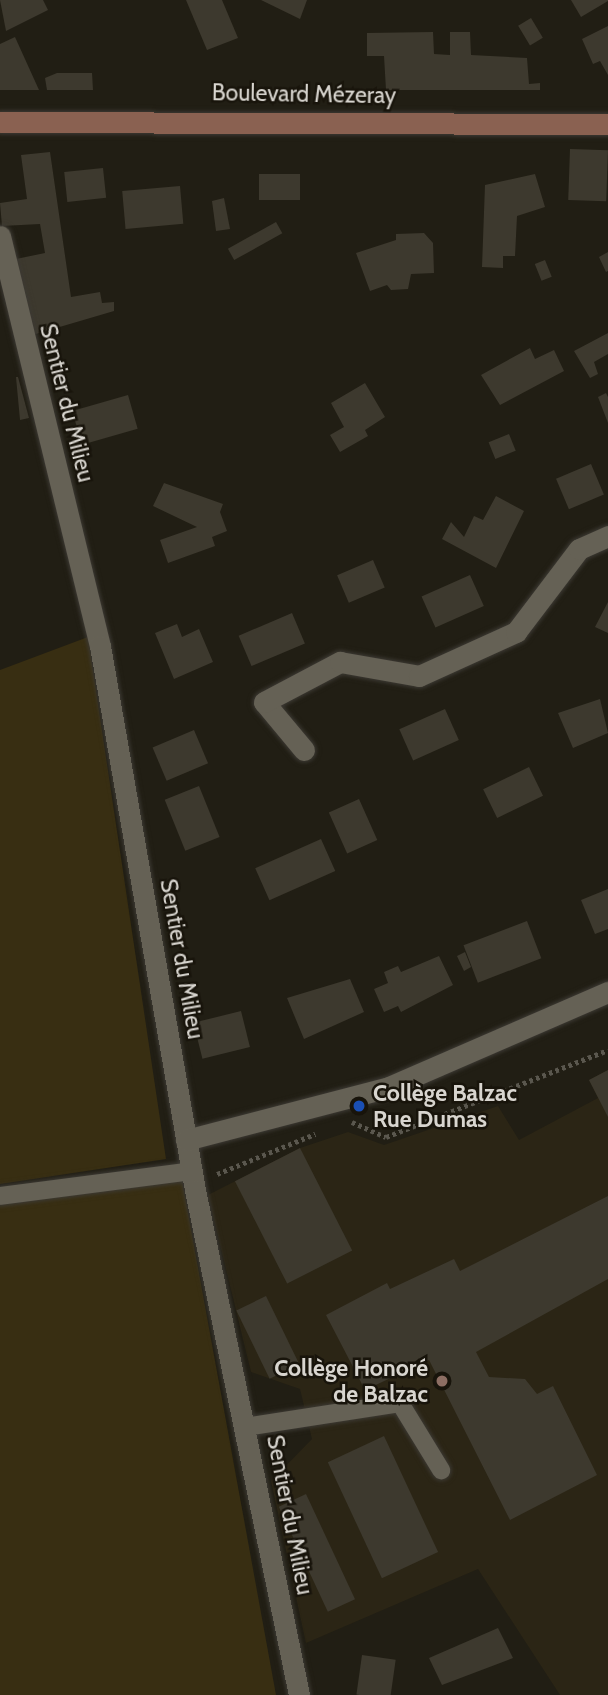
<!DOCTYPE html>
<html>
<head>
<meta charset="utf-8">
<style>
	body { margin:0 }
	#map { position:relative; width:608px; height:1695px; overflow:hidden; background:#211e14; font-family:Cabin,sans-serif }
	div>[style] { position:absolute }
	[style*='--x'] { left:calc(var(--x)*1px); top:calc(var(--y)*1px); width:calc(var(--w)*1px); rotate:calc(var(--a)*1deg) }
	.built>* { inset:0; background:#2b2515 }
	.green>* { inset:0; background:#382e12 }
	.building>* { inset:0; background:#3d392e; transform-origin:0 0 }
	.path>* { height:4.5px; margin-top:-2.25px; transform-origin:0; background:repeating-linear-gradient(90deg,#5a574e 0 3.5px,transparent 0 7px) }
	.roads { filter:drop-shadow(0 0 2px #3c3933) drop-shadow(0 0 2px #3c3933) }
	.service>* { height:18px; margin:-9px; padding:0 9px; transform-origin:9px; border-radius:9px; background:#656155 }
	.minor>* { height:21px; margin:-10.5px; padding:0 10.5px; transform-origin:10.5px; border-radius:10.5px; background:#656155 }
	.secondary>* { height:21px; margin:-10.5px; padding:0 10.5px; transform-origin:10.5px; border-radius:10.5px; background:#8a6151 }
	.dots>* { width:19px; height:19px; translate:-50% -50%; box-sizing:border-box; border:4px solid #18140b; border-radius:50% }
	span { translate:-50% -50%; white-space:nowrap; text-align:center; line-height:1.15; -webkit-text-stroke:5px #18140b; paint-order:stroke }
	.street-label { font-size:23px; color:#d8d5cf }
	.poi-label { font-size:23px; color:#d8d5cf; font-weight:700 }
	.left { translate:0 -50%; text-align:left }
	.right { translate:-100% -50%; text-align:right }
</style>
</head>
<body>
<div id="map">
	<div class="built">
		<i style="clip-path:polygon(608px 1070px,608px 1695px,560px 1695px,478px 1569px,306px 1643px,271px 1481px,312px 1439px,300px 1389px,251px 1372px,208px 1195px,300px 1148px,348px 1132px,384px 1145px,498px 1106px,519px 1140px,598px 1098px,589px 1080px)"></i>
	</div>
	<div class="green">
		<i style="clip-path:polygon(88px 637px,166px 1159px,0 1184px,0 670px)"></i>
		<i style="clip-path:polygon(182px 1180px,276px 1695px,0 1695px,0 1205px)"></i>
	</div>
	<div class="building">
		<i style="clip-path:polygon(0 0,43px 0,48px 10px,6px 31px)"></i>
		<i style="clip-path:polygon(186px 0,222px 0,238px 38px,207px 50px)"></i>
		<i style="clip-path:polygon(261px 0,307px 0,300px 19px)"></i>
		<i style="clip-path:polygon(571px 0,608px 0,608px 1px,581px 17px)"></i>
		<i style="left:531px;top:18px;width:23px;height:15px;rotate:59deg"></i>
		<i style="clip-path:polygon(608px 26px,608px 75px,600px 61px,593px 64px,582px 39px)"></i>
		<i style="clip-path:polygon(433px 32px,434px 54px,450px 55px,450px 32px,470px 32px,471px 55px,527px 58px,529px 84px,540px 83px,540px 90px,386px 90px,384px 56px,367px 56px,367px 33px)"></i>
		<i style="clip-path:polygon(15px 37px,39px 90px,0 90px,0 44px)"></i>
		<i style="clip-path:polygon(57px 73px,92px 73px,93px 90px,47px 90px,45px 78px)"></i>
		<i style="left:570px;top:149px;width:38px;height:51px;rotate:2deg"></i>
		<i style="clip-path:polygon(50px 152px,71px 297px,100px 292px,102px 303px,114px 302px,114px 311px,29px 336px,16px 259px,45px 253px,40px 224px,2px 226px,0 203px,27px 199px,21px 155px)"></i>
		<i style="left:103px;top:168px;width:30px;height:39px;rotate:84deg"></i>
		<i style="left:259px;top:174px;width:41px;height:26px"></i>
		<i style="clip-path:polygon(535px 174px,545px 207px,517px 216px,515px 256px,503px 256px,503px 268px,482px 267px,485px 185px)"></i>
		<i style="left:180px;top:186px;width:38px;height:58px;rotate:85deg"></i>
		<i style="clip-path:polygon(224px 198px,230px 229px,216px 231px,212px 201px)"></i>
		<i style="left:276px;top:222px;width:13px;height:55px;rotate:61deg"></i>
		<i style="clip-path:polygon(424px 233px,433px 243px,434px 273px,411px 274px,408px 289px,391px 290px,387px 285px,370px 291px,356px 253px,396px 240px,396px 234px)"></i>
		<i style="clip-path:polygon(608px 252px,608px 271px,606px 272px,599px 257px)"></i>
		<i style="left:545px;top:260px;width:18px;height:11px;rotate:68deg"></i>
		<i style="clip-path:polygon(608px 333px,608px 354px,594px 362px,598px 374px,590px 378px,574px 351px)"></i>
		<i style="clip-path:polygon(530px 348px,535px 359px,554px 350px,564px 371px,500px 405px,481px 375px)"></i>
		<i style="clip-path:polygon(18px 377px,29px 418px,20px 420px,16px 377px)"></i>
		<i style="clip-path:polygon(365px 383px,385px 417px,365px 430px,368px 436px,340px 452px,330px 435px,344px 427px,331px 403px)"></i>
		<i style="clip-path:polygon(606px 393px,608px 397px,608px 423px,598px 397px)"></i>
		<i style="left:128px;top:395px;width:35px;height:58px;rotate:74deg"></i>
		<i style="left:509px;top:434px;width:18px;height:22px;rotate:68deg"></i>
		<i style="left:591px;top:464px;width:33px;height:38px;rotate:67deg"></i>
		<i style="clip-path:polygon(164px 483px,223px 504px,220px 512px,227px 531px,212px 537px,215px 546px,168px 563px,160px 540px,197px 527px,153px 506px)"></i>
		<i style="clip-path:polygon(496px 496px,524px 511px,496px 568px,442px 539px,451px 522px,464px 537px,474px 516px,483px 520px)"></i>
		<i style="left:373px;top:560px;width:30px;height:39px;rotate:67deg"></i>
		<i style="left:470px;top:575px;width:34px;height:53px;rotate:66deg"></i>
		<i style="clip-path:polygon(608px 602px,608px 633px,595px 627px)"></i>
		<i style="left:292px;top:613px;width:33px;height:58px;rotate:67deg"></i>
		<i style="clip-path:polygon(177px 624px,182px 637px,199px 629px,213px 662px,174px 679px,155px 633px)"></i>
		<i style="clip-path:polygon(600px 699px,608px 733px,573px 748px,558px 713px)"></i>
		<i style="left:445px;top:709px;width:34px;height:50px;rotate:66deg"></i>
		<i style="left:194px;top:730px;width:36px;height:45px;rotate:67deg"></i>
		<i style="left:529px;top:767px;width:32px;height:51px;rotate:64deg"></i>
		<i style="left:199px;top:786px;width:55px;height:37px;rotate:68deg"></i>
		<i style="left:359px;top:799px;width:45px;height:33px;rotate:66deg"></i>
		<i style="left:321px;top:839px;width:35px;height:72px;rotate:66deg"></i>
		<i style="clip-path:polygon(608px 889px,608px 929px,595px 934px,581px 900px)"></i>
		<i style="left:527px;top:921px;width:40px;height:68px;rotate:69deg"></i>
		<i style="clip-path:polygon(465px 952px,471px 967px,464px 971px,457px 956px)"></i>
		<i style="clip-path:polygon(439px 956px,453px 985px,401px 1012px,398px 1006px,384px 1012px,374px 989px,388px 983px,384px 972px,398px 966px,401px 972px)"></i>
		<i style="clip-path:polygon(350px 979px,364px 1012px,304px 1039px,287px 998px)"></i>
		<i style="left:241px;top:1011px;width:37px;height:49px;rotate:76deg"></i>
		<i style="clip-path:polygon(608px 1070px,608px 1117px,589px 1080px)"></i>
		<i style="left:300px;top:1148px;width:115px;height:73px;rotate:63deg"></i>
		<i style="clip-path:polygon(608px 1196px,608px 1279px,476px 1352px,489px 1377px,525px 1379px,537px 1394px,553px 1386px,597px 1475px,510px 1520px,429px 1360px,365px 1390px,326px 1315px,387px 1283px,390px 1289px,454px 1259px,460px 1271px)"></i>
		<i style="left:266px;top:1296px;width:76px;height:33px;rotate:64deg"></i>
		<i style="left:384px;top:1436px;width:128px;height:62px;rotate:65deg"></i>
		<i style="left:306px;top:1494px;width:116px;height:30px;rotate:65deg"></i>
		<i style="clip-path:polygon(498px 1628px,513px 1658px,442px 1685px,429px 1658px)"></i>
		<i style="left:362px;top:1655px;width:34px;height:40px;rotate:8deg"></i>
	</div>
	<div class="path">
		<i style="--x:352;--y:1122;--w:37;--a:24"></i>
		<i style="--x:386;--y:1137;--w:238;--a:-21.4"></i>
		<i style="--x:217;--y:1174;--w:106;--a:-22.2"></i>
	</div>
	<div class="roads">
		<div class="service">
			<i style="--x:0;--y:1196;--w:194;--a:-7.4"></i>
			<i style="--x:245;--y:1427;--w:157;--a:-8.8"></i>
			<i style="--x:400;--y:1403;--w:79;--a:58.5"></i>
		</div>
		<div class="minor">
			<i style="--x:0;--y:236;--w:422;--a:76.3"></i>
			<i style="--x:100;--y:646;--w:552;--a:80.09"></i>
			<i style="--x:195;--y:1190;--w:516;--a:78.36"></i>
			<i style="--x:304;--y:750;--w:62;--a:-129.8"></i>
			<i style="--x:264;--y:702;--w:86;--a:-27.8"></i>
			<i style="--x:340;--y:662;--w:80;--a:10"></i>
			<i style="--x:419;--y:676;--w:107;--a:-24.4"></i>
			<i style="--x:516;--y:632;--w:104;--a:-52.8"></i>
			<i style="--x:579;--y:549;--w:32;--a:-24"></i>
			<i style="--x:186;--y:1140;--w:210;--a:-14.6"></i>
			<i style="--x:389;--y:1087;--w:239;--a:-23.5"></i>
		</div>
		<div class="secondary">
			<i style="--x:0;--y:122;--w:608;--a:0.19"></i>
		</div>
	</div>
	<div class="dots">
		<i style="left:359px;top:1106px;background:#1a4fb4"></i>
		<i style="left:442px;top:1381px;background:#8d6e63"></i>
	</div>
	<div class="street-label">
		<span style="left:304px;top:94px;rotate:1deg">Boulevard Mézeray</span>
		<span style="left:67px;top:403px;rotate:76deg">Sentier du Milieu</span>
		<span style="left:182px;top:959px;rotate:80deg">Sentier du Milieu</span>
		<span style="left:290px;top:1515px;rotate:79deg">Sentier du Milieu</span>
	</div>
	<div class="poi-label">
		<span class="left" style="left:373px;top:1106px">Collège Balzac<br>Rue Dumas</span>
		<span class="right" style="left:428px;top:1381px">Collège Honoré<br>de Balzac</span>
	</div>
</div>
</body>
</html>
